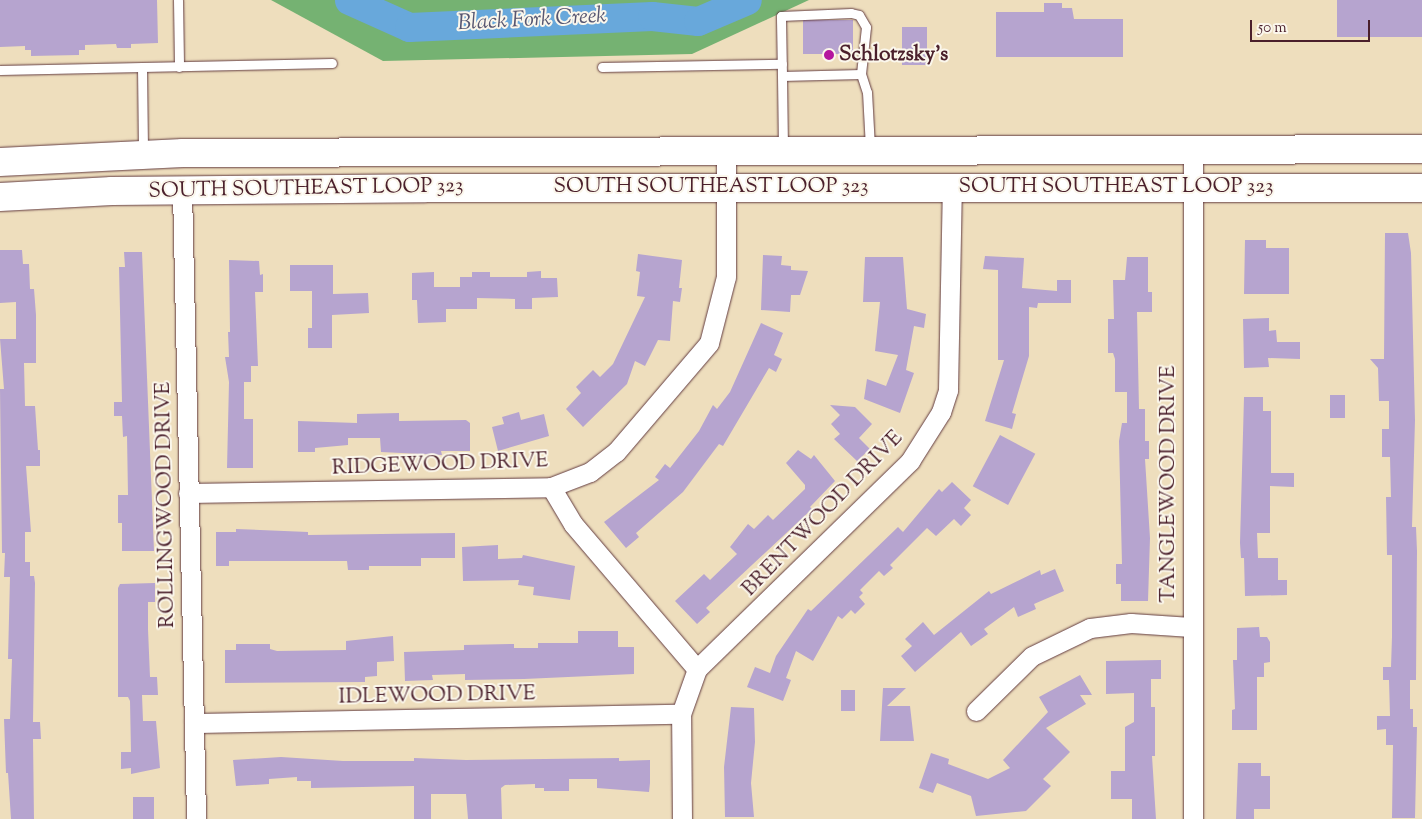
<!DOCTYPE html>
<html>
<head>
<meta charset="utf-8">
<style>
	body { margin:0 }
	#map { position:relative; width:1422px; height:819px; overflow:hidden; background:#eedebd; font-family:"Sorts Mill Goudy",serif }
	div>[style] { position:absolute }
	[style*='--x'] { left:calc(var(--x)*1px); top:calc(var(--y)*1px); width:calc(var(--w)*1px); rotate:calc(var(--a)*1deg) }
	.forest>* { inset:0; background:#75b272 }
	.river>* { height:29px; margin:-14.5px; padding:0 14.5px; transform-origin:14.5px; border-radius:14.5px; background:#68a8db }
	.building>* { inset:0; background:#b6a4cf; transform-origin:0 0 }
	.roads { filter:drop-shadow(0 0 1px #633c41) drop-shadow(0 0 1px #633c41) }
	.lane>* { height:9px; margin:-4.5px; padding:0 4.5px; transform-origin:4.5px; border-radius:4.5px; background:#fff }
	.street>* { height:19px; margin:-9.5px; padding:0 9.5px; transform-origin:9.5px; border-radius:9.5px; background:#fff }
	.highway>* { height:28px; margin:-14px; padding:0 14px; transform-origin:14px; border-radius:14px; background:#fff }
	.dots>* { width:14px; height:14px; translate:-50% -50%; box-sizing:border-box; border:2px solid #fbf7ec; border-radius:50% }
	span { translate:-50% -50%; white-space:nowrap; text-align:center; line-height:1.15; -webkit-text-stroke:4px #fbf7ec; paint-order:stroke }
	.poi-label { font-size:21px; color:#4a1f2b; font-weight:700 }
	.left { translate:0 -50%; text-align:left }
	.street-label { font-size:21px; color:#4a1f2b }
	.water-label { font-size:22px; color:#565671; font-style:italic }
	.scale { position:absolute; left:1250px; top:20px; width:120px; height:22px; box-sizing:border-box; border:2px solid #4a1f2b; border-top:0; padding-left:6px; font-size:15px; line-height:18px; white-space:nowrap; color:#4a1f2b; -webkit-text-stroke:4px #fbf7ec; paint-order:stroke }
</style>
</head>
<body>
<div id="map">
	<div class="forest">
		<i style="clip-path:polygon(271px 0,809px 0,692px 54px,383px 61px)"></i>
	</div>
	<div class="river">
		<i style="--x:349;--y:0;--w:66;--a:24.2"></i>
		<i style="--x:409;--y:27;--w:243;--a:-2.6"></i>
		<i style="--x:652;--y:16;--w:46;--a:6.2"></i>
		<i style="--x:698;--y:21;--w:53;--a:-23.2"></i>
	</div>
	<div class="building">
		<i style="clip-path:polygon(0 0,157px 0,158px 43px,131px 44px,131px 48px,117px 48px,116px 44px,85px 45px,85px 50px,79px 50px,79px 55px,31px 56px,31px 50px,25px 50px,25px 46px,0 47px)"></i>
		<i style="left:1337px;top:0;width:85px;height:37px"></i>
		<i style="clip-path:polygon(1044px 3px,1062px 3px,1062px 8px,1072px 8px,1074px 19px,1123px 19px,1123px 57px,996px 57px,996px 12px,1044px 12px)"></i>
		<i style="left:853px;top:20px;width:34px;height:50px;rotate:90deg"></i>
		<i style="left:902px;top:27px;width:25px;height:38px"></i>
		<i style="clip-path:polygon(1385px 233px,1408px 233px,1411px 253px,1415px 420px,1412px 527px,1416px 527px,1417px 551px,1416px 680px,1410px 680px,1410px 709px,1413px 709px,1413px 727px,1417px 727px,1415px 818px,1392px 818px,1393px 745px,1386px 745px,1386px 729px,1377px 730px,1377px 716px,1390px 716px,1389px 680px,1383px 680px,1383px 667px,1391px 667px,1392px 637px,1392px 555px,1387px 555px,1386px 497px,1391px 497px,1390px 457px,1382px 457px,1382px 429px,1389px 429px,1389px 401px,1379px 401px,1378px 368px,1370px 359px,1384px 359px)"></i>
		<i style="clip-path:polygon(1245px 240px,1266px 240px,1266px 248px,1289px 248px,1289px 294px,1244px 294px)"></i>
		<i style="clip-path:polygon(0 250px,22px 250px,23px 264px,29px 264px,30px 289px,34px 289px,36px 315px,36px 363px,24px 363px,25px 406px,35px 406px,38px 450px,40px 450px,40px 466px,26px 466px,31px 532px,25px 532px,25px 562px,30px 562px,30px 576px,34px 576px,35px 583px,33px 722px,40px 722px,41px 739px,33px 739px,34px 819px,11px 819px,8px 773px,6px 773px,4px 719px,10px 719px,12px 659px,8px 659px,10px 577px,4px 577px,5px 553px,2px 553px,0 389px,4px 389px,0 339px,16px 339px,16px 302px,0 303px)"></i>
		<i style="clip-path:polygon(124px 252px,142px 252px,154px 551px,122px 551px,122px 523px,118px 523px,118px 495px,128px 495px,127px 436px,123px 437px,122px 416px,114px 416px,114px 402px,122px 402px,119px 267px,125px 267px)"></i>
		<i style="clip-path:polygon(638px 254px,682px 260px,679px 288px,682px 288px,680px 302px,673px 301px,670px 341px,658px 340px,645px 366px,635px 361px,627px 384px,583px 427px,566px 409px,581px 393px,576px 387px,593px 370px,600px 377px,613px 364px,645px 297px,637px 296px,640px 272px,636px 271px)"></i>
		<i style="clip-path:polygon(763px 255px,782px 256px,781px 265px,791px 266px,791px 270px,808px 271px,800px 295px,791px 295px,790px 312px,761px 310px)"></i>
		<i style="clip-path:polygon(985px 256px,1024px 258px,1022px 288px,1057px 291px,1057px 280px,1071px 280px,1071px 303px,1038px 303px,1037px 308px,1029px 307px,1029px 356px,1012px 413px,1016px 414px,1012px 429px,985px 421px,1004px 360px,998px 360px,998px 270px,983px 269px)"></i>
		<i style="clip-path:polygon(865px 257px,903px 257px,907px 309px,926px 314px,924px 328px,914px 326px,906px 370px,914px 373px,900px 413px,864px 399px,867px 379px,886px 386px,898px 355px,875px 351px,880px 302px,863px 302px)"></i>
		<i style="clip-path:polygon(1127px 257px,1148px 257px,1148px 292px,1152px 292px,1152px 312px,1137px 312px,1139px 409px,1145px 409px,1145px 441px,1149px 441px,1149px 459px,1145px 459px,1150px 538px,1148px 601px,1121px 601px,1121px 584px,1116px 584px,1116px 564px,1122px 564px,1119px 441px,1122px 423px,1127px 423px,1127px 392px,1115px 392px,1115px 359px,1113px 353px,1108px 353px,1108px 319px,1114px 319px,1113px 280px,1125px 280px)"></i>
		<i style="clip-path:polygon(229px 260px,259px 261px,260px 275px,263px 274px,263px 292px,255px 292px,258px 366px,251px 366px,251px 382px,244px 382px,244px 419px,253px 419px,253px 468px,227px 468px,229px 382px,225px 357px,229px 357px,228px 332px,230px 332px)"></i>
		<i style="clip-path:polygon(290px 265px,333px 265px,333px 294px,368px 293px,369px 313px,332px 315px,332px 348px,308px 348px,308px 328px,312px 328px,312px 291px,290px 291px)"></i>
		<i style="clip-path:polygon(541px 271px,541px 278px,557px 278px,558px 297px,532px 298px,532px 309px,515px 309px,515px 299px,477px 298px,477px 309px,446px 309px,446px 322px,418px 323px,417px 300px,412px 300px,412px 273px,434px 272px,434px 287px,460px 287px,460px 277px,472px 277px,472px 272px,490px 272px,490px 277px,527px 277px,527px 272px)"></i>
		<i style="clip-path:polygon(1269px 318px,1269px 331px,1276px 330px,1277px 342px,1300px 342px,1300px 359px,1268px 358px,1269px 367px,1244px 368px,1243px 319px)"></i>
		<i style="clip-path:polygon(761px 323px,783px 333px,774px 355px,782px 359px,776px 372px,769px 368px,723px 446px,719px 444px,683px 492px,636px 533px,639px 537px,626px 548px,604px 522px,659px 480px,655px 477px,665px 464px,670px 468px,699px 431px,713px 405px,717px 409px,730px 392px)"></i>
		<i style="left:1330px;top:395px;width:15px;height:23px"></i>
		<i style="clip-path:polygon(1244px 397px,1263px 397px,1263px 411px,1271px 411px,1271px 473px,1294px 473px,1294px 487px,1270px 486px,1270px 533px,1257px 533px,1258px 558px,1278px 558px,1278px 580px,1287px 580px,1287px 595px,1245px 596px,1244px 558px,1241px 558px,1240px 543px)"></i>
		<i style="clip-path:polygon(830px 405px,855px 407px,872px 424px,859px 438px,870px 449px,857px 461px,834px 439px,840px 434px,831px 424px,840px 415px)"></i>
		<i style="clip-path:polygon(519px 412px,521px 420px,544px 414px,549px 436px,498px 451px,492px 427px,504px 424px,502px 417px)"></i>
		<i style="clip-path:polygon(399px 413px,399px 421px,466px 420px,470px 423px,470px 451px,441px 451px,442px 455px,381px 452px,380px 438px,348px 438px,348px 445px,315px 448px,315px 452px,298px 452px,298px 421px,357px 423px,357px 414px)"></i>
		<i style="left:1000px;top:435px;width:40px;height:58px;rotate:28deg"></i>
		<i style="clip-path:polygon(798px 450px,811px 459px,814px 455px,835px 481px,810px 507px,812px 509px,706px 608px,710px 612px,697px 624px,675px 601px,704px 574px,710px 580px,737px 554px,730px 547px,748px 524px,754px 529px,768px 515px,773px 520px,805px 489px,805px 485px,786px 463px)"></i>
		<i style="clip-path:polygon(952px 482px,971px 500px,964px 508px,971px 515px,961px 526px,954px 519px,936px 536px,927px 528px,890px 565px,893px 568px,884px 576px,879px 571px,860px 590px,863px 593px,859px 597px,865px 604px,855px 614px,851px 610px,842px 619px,838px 616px,813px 661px,796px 651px,786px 678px,791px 680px,783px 701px,747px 687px,755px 667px,770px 673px,776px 656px,808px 609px,811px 611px,898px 527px,903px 532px,939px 489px,942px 492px)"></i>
		<i style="clip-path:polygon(236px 529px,308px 532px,308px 535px,455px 533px,455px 558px,421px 558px,421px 566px,369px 566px,369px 570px,348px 570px,347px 561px,229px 561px,229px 566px,216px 566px,216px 532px,236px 532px)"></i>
		<i style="clip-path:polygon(498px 545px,498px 559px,522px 558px,523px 555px,575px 566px,570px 600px,533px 595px,534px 587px,518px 585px,519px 580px,463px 581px,462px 547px)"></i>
		<i style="clip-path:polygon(1055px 569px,1064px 591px,1034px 604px,1036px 609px,1018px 617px,1014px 607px,984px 629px,988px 634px,971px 646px,961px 632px,915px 672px,901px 656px,912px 646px,905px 639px,923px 622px,934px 635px,989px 591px,991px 594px,1040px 570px,1041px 575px)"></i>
		<i style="clip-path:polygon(155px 583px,155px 602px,148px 602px,148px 629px,150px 677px,157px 677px,158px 695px,142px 695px,143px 721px,156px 721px,160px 768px,131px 774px,131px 768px,121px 769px,121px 752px,131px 752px,130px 701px,128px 697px,118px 697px,118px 588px,120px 584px)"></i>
		<i style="clip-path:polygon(1259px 627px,1260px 637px,1267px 637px,1270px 642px,1270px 662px,1264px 663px,1264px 677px,1257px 677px,1257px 730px,1232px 730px,1232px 710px,1235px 709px,1233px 660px,1237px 660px,1237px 628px)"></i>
		<i style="clip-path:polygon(578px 631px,618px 631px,618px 647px,634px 647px,634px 674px,524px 679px,465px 680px,465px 674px,432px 675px,433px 680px,405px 681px,404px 652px,464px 650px,464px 645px,514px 644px,514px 648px,538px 648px,538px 643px,578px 643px)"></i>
		<i style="clip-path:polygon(393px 636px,394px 661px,377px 662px,377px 676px,365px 677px,365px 682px,225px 683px,225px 650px,236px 650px,236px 644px,270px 644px,270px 649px,277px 651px,346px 650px,346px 641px)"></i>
		<i style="clip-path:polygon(1161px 660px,1161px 679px,1151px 679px,1151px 707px,1155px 707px,1155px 756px,1152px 756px,1156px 819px,1132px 819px,1132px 799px,1111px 799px,1111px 771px,1125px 771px,1125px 727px,1134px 722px,1134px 693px,1106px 694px,1106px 661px)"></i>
		<i style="clip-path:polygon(1080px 675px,1092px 695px,1080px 695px,1086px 704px,1046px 728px,1070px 752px,1043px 779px,1051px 786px,1026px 811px,976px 816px,971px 796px,937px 783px,933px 793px,919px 788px,931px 753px,949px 759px,948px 764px,988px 779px,1010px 768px,1003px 760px,1048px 712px,1039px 697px)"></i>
		<i style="clip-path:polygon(883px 688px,906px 688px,887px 706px,910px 706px,914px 741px,880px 741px)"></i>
		<i style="left:841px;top:690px;width:14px;height:21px"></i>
		<i style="clip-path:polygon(731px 707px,754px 708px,755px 742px,751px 783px,754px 817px,725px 817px,724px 767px)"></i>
		<i style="clip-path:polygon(281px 757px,343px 761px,414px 761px,414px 758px,466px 760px,619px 758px,619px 761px,650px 760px,650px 783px,649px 792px,597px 788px,597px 779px,569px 779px,569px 791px,544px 791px,544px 788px,535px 788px,535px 784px,505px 785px,501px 788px,502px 819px,468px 819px,466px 794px,431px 794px,431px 819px,414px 819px,414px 786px,311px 788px,311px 781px,297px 781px,297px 777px,269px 779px,269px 784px,236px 786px,233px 760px)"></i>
		<i style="clip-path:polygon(1238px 763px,1261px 763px,1261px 776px,1270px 776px,1270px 809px,1254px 809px,1254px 819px,1236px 819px)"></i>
		<i style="left:133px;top:797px;width:21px;height:22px"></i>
	</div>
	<div class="roads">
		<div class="lane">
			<i style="--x:178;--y:0;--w:67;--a:89.1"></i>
			<i style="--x:142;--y:67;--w:85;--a:89.3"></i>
			<i style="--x:602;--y:67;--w:180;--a:-1"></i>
			<i style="--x:0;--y:70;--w:332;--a:-1.2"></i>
			<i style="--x:782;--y:76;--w:60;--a:-91"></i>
			<i style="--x:781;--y:16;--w:70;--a:-2.5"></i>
			<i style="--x:851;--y:13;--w:8;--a:14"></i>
			<i style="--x:859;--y:15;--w:14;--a:60"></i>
			<i style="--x:866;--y:27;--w:47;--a:96.1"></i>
			<i style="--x:783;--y:148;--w:72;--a:-90.8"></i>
			<i style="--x:782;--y:76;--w:79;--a:-1.5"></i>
			<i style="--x:861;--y:74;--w:19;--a:72"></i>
			<i style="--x:867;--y:92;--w:55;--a:86.9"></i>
		</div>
		<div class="street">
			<i style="--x:1193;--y:150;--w:669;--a:90"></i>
			<i style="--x:182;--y:190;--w:629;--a:88.72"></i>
			<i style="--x:551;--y:487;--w:43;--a:59.3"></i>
			<i style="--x:573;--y:524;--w:191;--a:49.5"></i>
			<i style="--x:188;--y:493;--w:363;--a:-0.9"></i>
			<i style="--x:551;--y:487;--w:42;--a:-21"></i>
			<i style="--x:590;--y:472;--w:33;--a:-38"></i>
			<i style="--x:616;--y:452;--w:143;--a:-49.5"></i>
			<i style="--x:709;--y:343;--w:68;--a:-75.6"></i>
			<i style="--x:726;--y:277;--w:126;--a:-90"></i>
			<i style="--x:976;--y:711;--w:78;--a:-44.5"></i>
			<i style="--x:1032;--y:656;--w:64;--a:-25.8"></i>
			<i style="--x:1090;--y:628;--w:41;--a:-7"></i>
			<i style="--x:1131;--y:623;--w:60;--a:3.8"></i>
			<i style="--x:194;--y:723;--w:487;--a:-1.1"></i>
			<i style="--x:682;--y:819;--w:105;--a:-90.5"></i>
			<i style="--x:681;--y:714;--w:48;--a:-70.4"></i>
			<i style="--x:697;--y:669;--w:298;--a:-44.3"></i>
			<i style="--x:910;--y:461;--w:58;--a:-57.7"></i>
			<i style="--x:941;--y:412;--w:23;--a:-72"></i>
			<i style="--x:948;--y:390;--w:202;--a:-88.9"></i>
		</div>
		<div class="highway">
			<i style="--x:0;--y:162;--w:183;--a:-2.8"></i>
			<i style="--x:183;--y:153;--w:1239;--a:-0.18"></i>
			<i style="--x:0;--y:197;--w:112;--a:-3.1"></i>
			<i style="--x:112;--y:191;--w:313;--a:-0.5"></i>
			<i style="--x:425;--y:188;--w:997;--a:0"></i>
		</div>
	</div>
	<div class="dots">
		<i style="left:829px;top:55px;background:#b5179e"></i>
	</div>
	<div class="poi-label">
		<span class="left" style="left:839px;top:55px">Schlotzsky's</span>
	</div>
	<div class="street-label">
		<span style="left:711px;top:187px">SOUTH SOUTHEAST LOOP 323</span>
		<span style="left:1116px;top:187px">SOUTH SOUTHEAST LOOP 323</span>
		<span style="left:306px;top:189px;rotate:-1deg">SOUTH SOUTHEAST LOOP 323</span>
		<span style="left:440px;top:465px;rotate:-2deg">RIDGEWOOD DRIVE</span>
		<span style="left:1169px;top:484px;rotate:-90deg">TANGLEWOOD DRIVE</span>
		<span style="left:166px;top:505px;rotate:-91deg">ROLLINGWOOD DRIVE</span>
		<span style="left:823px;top:514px;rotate:-46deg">BRENTWOOD DRIVE</span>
		<span style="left:437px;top:696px;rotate:-1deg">IDLEWOOD DRIVE</span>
	</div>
	<div class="water-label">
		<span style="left:532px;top:21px;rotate:-3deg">Black Fork Creek</span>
	</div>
	<div class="scale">50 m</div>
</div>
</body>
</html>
